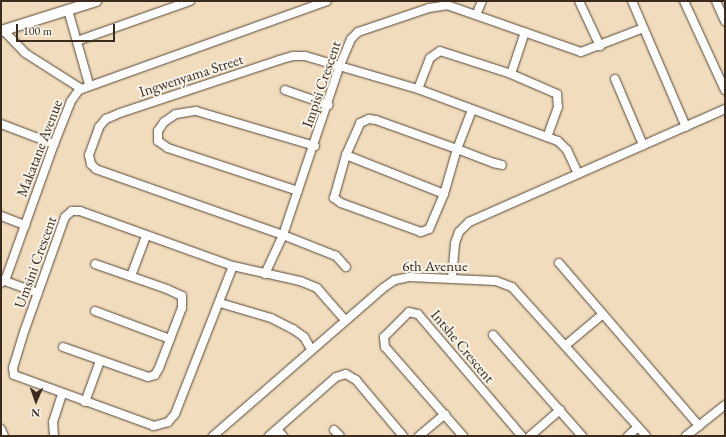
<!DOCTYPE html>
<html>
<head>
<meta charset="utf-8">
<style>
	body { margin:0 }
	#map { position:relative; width:726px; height:437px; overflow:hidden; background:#f1ddbd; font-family:"EB Garamond",serif }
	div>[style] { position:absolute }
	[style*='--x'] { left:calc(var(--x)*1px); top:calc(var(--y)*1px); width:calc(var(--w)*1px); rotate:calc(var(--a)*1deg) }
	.roads { filter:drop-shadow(0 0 1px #564536) drop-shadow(0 0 1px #564536) }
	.minor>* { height:8px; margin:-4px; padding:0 4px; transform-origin:4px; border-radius:4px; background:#fff }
	.major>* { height:10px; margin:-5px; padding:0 5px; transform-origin:5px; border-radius:5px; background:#fff }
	span { translate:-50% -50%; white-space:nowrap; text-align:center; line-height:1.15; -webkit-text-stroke:4px #f7f3e8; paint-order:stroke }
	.street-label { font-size:15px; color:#3b2a1e }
	.frame { position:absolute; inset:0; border:2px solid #3b2a1e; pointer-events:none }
	.north { position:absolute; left:16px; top:381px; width:40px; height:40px; -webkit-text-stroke:3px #f7f3e8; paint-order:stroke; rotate:182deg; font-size:11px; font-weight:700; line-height:16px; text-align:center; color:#3b2a1e }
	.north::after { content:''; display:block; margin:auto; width:14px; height:18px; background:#3b2a1e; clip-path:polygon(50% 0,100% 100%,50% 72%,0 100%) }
	.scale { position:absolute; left:16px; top:24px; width:99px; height:18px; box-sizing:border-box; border:2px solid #3b2a1e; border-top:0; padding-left:5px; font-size:12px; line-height:14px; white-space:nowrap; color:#3b2a1e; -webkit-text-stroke:3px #f7f3e8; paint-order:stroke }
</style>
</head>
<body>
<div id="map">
	<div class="roads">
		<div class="minor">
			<i style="--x:579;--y:1;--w:50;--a:65"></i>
			<i style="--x:632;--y:1;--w:137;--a:66.8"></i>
			<i style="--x:684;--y:1;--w:98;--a:65.3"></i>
			<i style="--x:716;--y:1;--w:22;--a:66"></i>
			<i style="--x:68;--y:10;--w:77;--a:74.2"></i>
			<i style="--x:476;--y:15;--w:15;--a:-67"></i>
			<i style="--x:3;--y:30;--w:32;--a:46"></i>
			<i style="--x:25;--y:53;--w:65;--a:32.5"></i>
			<i style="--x:77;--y:41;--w:120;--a:-19.5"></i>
			<i style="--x:511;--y:74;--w:44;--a:-71.6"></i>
			<i style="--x:615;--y:79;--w:72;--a:67"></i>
			<i style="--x:418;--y:89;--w:33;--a:-69"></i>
			<i style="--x:430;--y:58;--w:12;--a:-35"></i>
			<i style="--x:440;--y:51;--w:75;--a:17.9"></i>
			<i style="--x:511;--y:74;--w:50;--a:23.5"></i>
			<i style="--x:557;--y:94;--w:13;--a:86"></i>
			<i style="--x:558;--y:107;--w:32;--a:110"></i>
			<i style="--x:285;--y:90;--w:46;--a:19.2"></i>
			<i style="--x:472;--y:110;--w:42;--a:111"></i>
			<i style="--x:457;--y:149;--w:47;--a:106.1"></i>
			<i style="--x:444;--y:194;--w:38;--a:113"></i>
			<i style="--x:429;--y:229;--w:9;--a:159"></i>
			<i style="--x:421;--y:232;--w:85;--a:-160.1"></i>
			<i style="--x:341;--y:203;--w:9;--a:-144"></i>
			<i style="--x:334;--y:198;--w:45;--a:-74.4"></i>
			<i style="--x:346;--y:155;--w:35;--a:-66"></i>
			<i style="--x:360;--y:123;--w:10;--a:-24"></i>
			<i style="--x:369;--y:119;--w:7;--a:8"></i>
			<i style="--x:376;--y:120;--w:86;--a:19.7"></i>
			<i style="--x:457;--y:149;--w:40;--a:21"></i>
			<i style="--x:494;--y:163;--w:8;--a:14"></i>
			<i style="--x:1;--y:124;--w:57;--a:20.7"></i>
			<i style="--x:346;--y:155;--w:105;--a:21.7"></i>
			<i style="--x:298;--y:191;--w:137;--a:-161.7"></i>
			<i style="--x:168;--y:148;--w:12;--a:-145"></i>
			<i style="--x:158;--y:141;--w:10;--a:-90"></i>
			<i style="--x:158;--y:131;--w:11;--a:-56"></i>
			<i style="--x:164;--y:122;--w:14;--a:-34"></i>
			<i style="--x:176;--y:114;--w:20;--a:-9"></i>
			<i style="--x:196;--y:111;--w:124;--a:16.4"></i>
			<i style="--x:1;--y:216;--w:26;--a:21"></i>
			<i style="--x:559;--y:263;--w:215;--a:49.3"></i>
			<i style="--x:233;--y:266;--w:159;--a:111.4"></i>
			<i style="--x:175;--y:414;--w:11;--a:131"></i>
			<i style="--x:168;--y:422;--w:15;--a:164"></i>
			<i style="--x:154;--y:426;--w:149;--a:-160"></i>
			<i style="--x:14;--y:375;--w:7;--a:-98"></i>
			<i style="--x:13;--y:368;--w:38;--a:-73"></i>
			<i style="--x:24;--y:332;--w:122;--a:-70.4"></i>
			<i style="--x:65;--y:217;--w:9;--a:-41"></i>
			<i style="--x:72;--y:211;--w:8;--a:0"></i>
			<i style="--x:80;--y:211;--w:163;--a:19.8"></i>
			<i style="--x:233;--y:266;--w:69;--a:12.6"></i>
			<i style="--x:300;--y:281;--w:18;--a:22"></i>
			<i style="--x:317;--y:288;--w:43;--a:48.8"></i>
			<i style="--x:346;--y:267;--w:15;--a:-132"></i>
			<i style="--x:336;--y:256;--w:57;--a:-158.4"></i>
			<i style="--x:283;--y:235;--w:198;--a:-160.6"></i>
			<i style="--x:96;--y:169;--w:7;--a:-135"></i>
			<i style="--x:91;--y:164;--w:9;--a:-103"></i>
			<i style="--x:89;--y:155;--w:30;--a:-70"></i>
			<i style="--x:99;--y:127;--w:11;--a:-49"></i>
			<i style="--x:106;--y:119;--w:15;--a:-23"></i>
			<i style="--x:120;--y:113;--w:168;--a:-18.4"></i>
			<i style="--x:279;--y:60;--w:15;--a:-16"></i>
			<i style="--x:293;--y:56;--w:12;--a:0"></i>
			<i style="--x:305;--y:56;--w:118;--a:16.3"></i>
			<i style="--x:418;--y:89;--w:149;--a:20.4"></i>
			<i style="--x:558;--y:141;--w:13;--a:45"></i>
			<i style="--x:567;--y:150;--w:26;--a:65"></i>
			<i style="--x:265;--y:274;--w:43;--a:-65.2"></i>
			<i style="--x:283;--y:235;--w:179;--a:-71.5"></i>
			<i style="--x:340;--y:65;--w:28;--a:-67"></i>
			<i style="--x:351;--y:39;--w:10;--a:-45"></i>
			<i style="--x:358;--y:32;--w:75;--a:-18.7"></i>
			<i style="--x:429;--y:8;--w:18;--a:-9"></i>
			<i style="--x:447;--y:5;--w:142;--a:19.3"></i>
			<i style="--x:581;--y:52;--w:67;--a:-20.9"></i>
			<i style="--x:131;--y:276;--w:43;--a:-69.4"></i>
			<i style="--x:452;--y:278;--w:35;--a:-85"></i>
			<i style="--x:455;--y:243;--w:12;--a:-70"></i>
			<i style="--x:459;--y:232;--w:14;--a:-45"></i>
			<i style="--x:469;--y:222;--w:280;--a:-23.8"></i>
			<i style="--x:5;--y:281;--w:35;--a:20"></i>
			<i style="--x:1;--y:283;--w:7;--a:-45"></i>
			<i style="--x:6;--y:278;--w:142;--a:-70.3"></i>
			<i style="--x:54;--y:144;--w:46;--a:-68.4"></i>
			<i style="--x:71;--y:101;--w:14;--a:-54"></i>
			<i style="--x:79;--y:90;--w:263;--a:-19.7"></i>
			<i style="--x:220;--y:303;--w:53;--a:16.4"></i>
			<i style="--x:271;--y:318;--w:25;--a:27"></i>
			<i style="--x:293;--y:329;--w:14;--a:36"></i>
			<i style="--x:304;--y:337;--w:14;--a:60"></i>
			<i style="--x:95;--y:311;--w:80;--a:20.5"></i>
			<i style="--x:493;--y:335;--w:135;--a:48.6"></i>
			<i style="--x:566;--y:345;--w:48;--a:-40"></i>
			<i style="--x:63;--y:347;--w:90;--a:19.4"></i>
			<i style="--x:148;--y:377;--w:7;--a:-16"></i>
			<i style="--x:155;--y:375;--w:8;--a:-60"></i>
			<i style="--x:159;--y:368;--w:31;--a:-69"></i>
			<i style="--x:170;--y:339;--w:33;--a:-69"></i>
			<i style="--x:182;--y:308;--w:12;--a:-90"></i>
			<i style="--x:182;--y:296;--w:17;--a:-155"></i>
			<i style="--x:167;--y:289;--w:76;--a:-160.9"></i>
			<i style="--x:85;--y:402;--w:44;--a:-69.9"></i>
			<i style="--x:1;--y:429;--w:8;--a:67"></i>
			<i style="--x:277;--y:429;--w:9;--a:49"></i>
			<i style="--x:334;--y:430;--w:8;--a:45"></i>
			<i style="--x:54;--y:436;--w:14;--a:-94"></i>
			<i style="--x:53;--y:422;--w:29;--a:-72"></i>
			<i style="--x:213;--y:436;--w:225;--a:-41"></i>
			<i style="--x:383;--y:288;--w:14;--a:-34"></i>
			<i style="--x:395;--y:280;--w:14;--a:-12"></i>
			<i style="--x:409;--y:277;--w:87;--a:2.6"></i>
			<i style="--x:496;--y:281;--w:17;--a:21"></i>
			<i style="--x:512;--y:287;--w:200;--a:48"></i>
			<i style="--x:269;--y:436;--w:89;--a:-41.4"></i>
			<i style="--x:336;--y:377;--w:10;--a:-17"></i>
			<i style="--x:346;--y:374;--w:12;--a:31"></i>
			<i style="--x:356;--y:380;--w:73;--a:50"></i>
			<i style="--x:419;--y:436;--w:34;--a:-40"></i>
			<i style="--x:463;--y:436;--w:118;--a:-131.2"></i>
			<i style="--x:385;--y:347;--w:10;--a:-96"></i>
			<i style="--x:384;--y:337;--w:35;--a:-45"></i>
			<i style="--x:409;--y:312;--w:9;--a:13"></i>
			<i style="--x:418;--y:314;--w:160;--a:49.6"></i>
			<i style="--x:530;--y:436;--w:40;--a:-41"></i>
			<i style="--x:628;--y:436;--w:13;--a:-42"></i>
			<i style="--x:686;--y:436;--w:50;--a:-38.5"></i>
		</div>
		<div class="major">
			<i style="--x:1;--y:31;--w:100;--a:-17.5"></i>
		</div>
	</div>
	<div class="street-label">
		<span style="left:191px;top:75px;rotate:-18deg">Ingwenyama Street</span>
		<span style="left:321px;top:84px;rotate:-71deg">Impisi Crescent</span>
		<span style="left:39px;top:148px;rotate:-69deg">Makatane Avenue</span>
		<span style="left:35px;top:262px;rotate:-70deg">Umsini Crescent</span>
		<span style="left:435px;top:266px">6th Avenue</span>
		<span style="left:463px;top:346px;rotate:50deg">Intshe Crescent</span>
	</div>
	<div class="frame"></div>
	<div class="north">N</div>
	<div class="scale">100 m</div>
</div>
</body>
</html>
